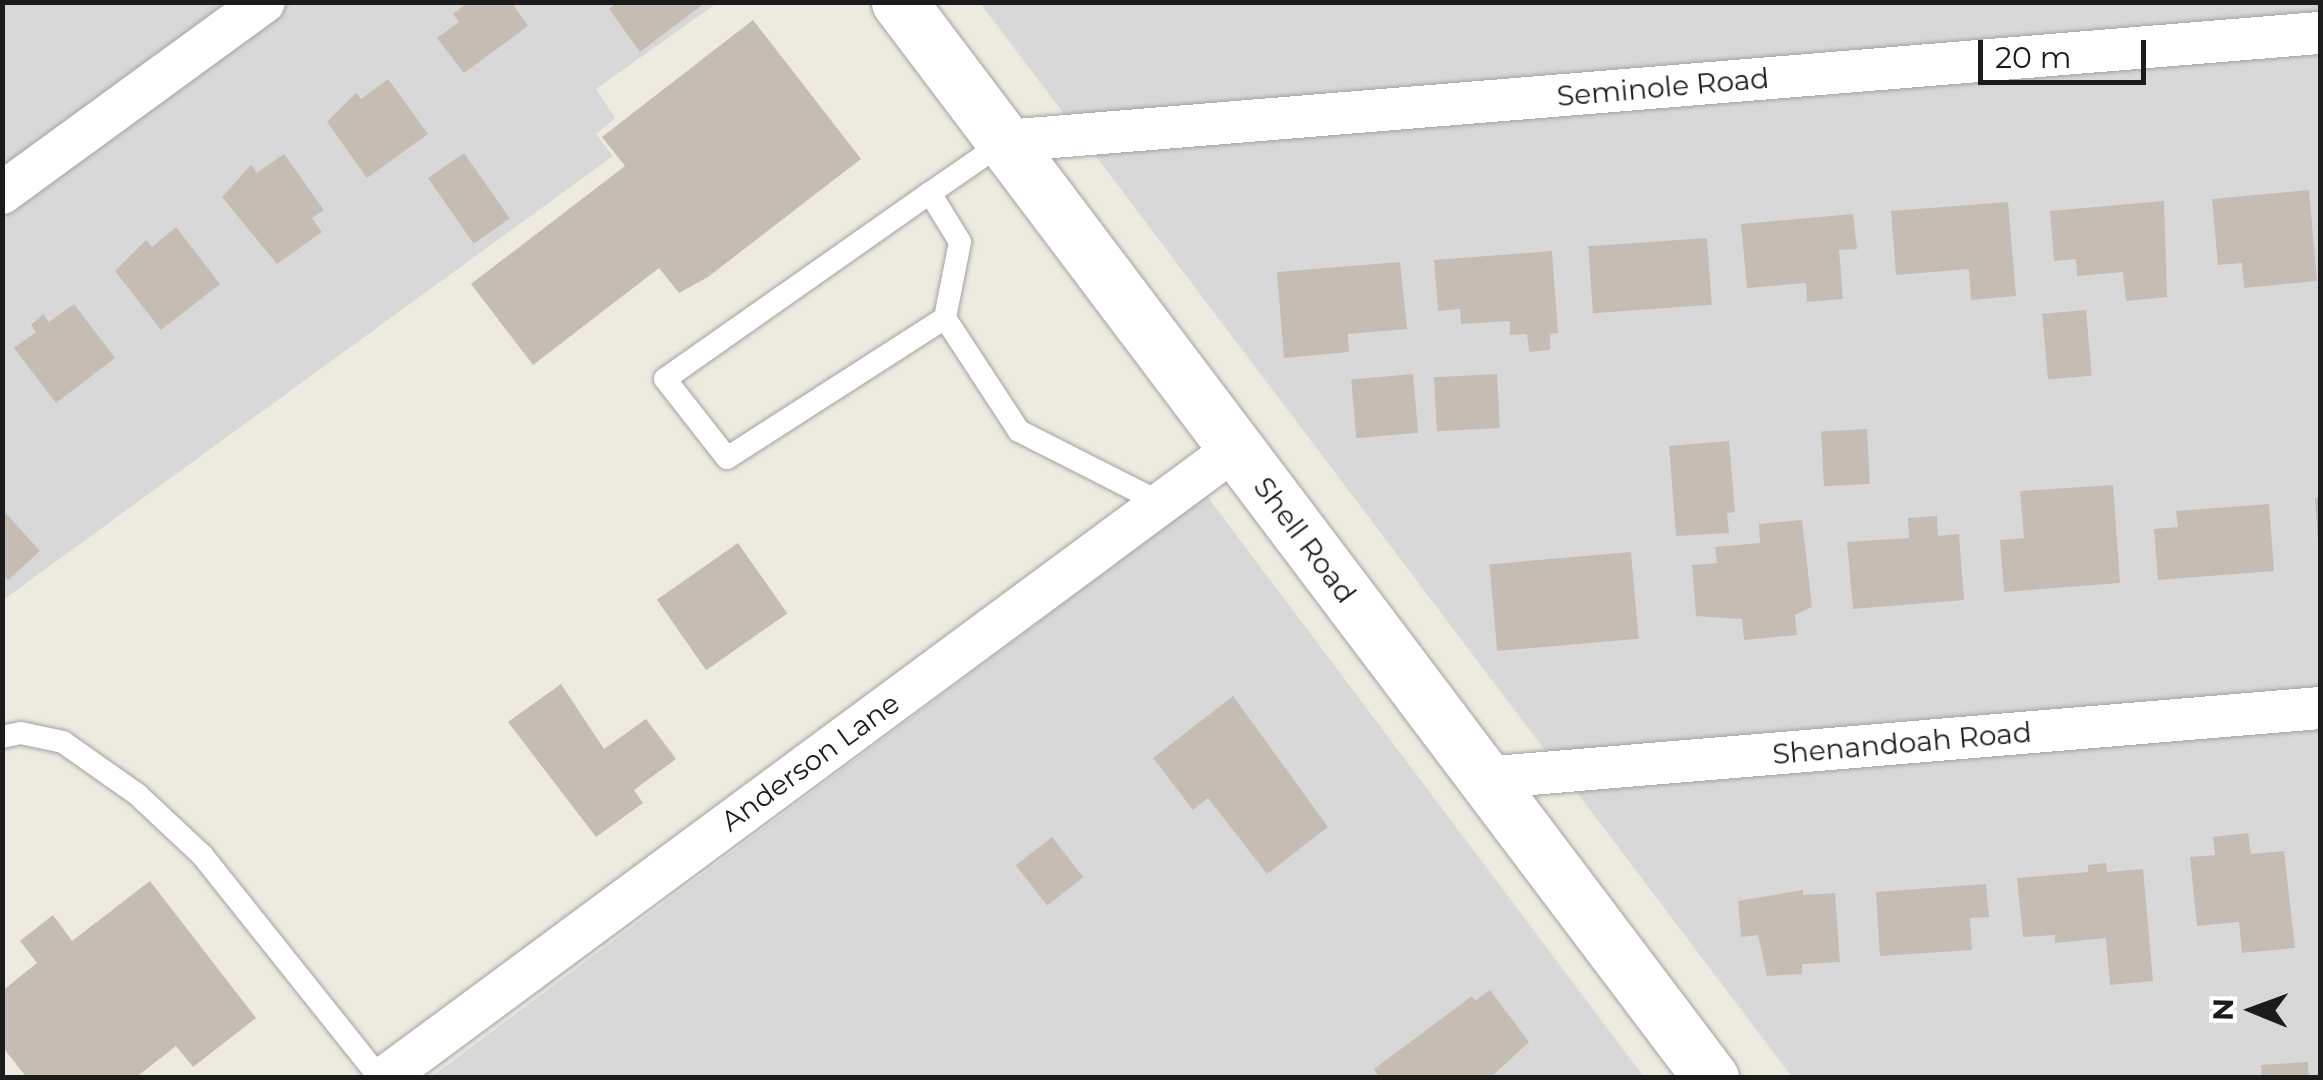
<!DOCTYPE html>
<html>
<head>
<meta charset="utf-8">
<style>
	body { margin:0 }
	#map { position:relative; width:2323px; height:1080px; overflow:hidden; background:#edeae0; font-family:Montserrat,sans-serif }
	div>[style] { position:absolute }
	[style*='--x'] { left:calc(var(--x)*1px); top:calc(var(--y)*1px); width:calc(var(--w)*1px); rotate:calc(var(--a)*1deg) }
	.residential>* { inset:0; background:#d9d8d8 }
	.building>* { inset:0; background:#c5bdb3; transform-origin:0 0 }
	.roads { filter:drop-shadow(0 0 2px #a2a2a2) drop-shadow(0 0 2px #a2a2a2) }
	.service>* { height:22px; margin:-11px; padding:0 11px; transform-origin:11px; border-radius:11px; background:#fff }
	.minor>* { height:42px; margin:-21px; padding:0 21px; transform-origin:21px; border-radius:21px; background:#fff }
	.tertiary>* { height:55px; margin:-27.5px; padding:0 27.5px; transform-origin:27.5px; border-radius:27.5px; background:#fff }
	span { translate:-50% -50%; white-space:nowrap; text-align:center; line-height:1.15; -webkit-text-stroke:9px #fff; paint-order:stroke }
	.street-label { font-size:28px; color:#1b1b1b }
	.frame { position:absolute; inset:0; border:5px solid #1b1b1b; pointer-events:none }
	.north { position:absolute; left:2203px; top:960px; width:100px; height:100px; -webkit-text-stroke:8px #fff; paint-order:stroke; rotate:271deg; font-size:28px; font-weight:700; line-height:40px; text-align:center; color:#1b1b1b }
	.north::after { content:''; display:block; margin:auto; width:35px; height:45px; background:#1b1b1b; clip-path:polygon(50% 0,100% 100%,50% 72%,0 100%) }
	.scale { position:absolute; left:1978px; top:40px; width:168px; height:45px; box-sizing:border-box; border:5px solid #1b1b1b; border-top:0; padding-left:12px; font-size:30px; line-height:35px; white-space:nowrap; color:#1b1b1b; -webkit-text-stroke:8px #fff; paint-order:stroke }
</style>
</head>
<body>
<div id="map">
	<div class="residential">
		<i style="clip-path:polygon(3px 3px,717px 3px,596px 89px,615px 118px,596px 134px,613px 156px,3px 600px)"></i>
		<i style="clip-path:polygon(980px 3px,2320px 3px,2320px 1077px,1792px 1077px)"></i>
		<i style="clip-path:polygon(1207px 496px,1644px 1077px,430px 1078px)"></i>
	</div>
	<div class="building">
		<i style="clip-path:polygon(468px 2px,511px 2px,528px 26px,464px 73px,437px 38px,459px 22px,453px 14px)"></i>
		<i style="clip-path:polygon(618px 2px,706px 2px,640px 52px,609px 9px)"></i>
		<i style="clip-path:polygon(753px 20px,861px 159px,708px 277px,679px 293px,659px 268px,533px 365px,471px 284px,625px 166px,602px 137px)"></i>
		<i style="clip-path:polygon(388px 79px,428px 134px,367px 178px,327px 122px,356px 93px,361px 99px)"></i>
		<i style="left:464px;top:153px;width:80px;height:44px;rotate:55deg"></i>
		<i style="clip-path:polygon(284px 154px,324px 210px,312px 218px,322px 232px,277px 264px,222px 197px,251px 165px,257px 173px)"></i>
		<i style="clip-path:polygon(2309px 190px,2317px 281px,2244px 288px,2242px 263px,2218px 265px,2212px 199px)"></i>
		<i style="clip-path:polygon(2164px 201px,2167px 297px,2126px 301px,2123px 272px,2077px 276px,2076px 259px,2054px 261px,2050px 211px)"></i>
		<i style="clip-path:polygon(2008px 202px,2016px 296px,1971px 300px,1969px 269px,1896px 275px,1891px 211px)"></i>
		<i style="clip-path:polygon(1853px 214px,1857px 249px,1839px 250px,1843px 299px,1807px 302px,1806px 283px,1747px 288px,1741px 224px)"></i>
		<i style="clip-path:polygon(176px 227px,220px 284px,161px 330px,115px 271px,146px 240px,152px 247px)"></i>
		<i style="left:1707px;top:238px;width:67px;height:119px;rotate:86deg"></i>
		<i style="clip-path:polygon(1552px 251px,1558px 333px,1550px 334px,1550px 350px,1529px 352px,1527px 334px,1510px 335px,1510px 321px,1461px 324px,1460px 309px,1438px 311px,1434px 260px)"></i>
		<i style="clip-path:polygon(1400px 262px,1407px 329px,1348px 334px,1349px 352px,1284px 358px,1277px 272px)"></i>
		<i style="clip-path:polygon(74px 304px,115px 358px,56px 403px,14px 348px,36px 332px,31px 325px,43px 314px,49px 322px)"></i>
		<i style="left:2086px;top:310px;width:66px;height:44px;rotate:85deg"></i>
		<i style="left:1413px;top:374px;width:59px;height:62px;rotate:85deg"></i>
		<i style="left:1497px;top:374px;width:54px;height:63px;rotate:87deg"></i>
		<i style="left:1867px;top:429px;width:55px;height:46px;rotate:87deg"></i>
		<i style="clip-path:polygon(1729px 441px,1735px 512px,1727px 513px,1729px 533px,1676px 536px,1669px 446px)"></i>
		<i style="clip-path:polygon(2113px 485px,2120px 583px,2004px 592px,2000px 540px,2024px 538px,2020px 491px)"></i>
		<i style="clip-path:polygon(2315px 498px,2320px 498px,2320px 539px,2318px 539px)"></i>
		<i style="clip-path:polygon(2269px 504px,2274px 571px,2158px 580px,2154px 529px,2178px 527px,2176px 511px)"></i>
		<i style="clip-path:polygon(2px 509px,40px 551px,8px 580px,2px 574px)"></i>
		<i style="clip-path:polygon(1937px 516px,1938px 536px,1959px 534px,1964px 600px,1853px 609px,1847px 542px,1909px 538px,1908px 518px)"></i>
		<i style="clip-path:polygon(1802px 520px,1812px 607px,1795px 615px,1797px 635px,1744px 640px,1742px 619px,1696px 616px,1692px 565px,1717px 563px,1715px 547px,1760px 543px,1759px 524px)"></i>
		<i style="left:738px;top:543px;width:86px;height:99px;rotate:55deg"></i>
		<i style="left:1631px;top:552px;width:87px;height:142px;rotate:85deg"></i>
		<i style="clip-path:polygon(561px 684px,604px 749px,646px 719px,676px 759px,634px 790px,643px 803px,596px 837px,508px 722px)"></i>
		<i style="clip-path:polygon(1233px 696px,1328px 827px,1267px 874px,1208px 798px,1193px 810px,1153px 758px)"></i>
		<i style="clip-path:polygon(2248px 833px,2251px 854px,2284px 851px,2295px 948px,2242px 953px,2239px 922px,2197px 926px,2190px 857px,2215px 855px,2213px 837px)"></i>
		<i style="left:1052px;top:837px;width:51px;height:46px;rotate:52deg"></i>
		<i style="clip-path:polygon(2106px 863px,2107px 872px,2143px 869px,2153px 981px,2110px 985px,2106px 938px,2055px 943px,2055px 935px,2023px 937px,2017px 878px,2088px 872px,2088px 865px)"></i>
		<i style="clip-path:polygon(150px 881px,256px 1018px,193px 1067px,176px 1046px,135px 1078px,27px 1078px,2px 1046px,2px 991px,37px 963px,20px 941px,53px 915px,72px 941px)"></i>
		<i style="clip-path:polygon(1986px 884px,1989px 917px,1970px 918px,1972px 950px,1880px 956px,1876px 892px)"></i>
		<i style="clip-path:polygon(1803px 890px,1803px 895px,1835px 893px,1840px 962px,1802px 964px,1802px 974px,1767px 976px,1758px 935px,1741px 937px,1738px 901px)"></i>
		<i style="clip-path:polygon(1490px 990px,1529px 1042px,1490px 1078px,1380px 1078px,1374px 1069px,1472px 996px,1475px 1001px)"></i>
		<i style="clip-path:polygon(2308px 1062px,2309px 1078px,2262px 1078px,2261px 1065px)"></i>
	</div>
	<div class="roads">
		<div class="service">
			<i style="--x:930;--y:193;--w:57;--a:58.5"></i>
			<i style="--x:960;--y:242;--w:77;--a:101.2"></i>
			<i style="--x:945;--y:318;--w:259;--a:147.3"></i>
			<i style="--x:727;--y:458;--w:100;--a:-128.1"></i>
			<i style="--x:665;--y:379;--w:324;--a:-35.1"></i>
			<i style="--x:930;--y:193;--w:91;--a:-34.7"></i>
			<i style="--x:945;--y:318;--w:135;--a:56.8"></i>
			<i style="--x:1019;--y:431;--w:159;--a:26.9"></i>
			<i style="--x:2;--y:737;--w:19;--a:-12"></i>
			<i style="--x:21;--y:733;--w:43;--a:12.1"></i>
			<i style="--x:63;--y:742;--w:92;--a:35.2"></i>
			<i style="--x:138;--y:795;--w:88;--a:43.2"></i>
			<i style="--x:202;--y:855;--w:285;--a:51.4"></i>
		</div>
		<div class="minor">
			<i style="--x:1005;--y:141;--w:1319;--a:-4.7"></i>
			<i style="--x:2;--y:193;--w:324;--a:-36.1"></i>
			<i style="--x:1483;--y:778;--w:840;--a:-4.78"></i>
			<i style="--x:384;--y:1078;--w:1060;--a:-36.48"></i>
		</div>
		<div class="tertiary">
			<i style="--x:899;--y:2;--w:1348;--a:52.96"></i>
		</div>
	</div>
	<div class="street-label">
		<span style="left:1663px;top:87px;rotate:-5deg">Seminole Road</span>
		<span style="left:1305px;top:540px;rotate:53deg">Shell Road</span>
		<span style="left:1902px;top:743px;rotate:-5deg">Shenandoah Road</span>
		<span style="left:810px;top:762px;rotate:-36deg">Anderson Lane</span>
	</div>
	<div class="frame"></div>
	<div class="north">N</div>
	<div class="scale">20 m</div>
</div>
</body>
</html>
